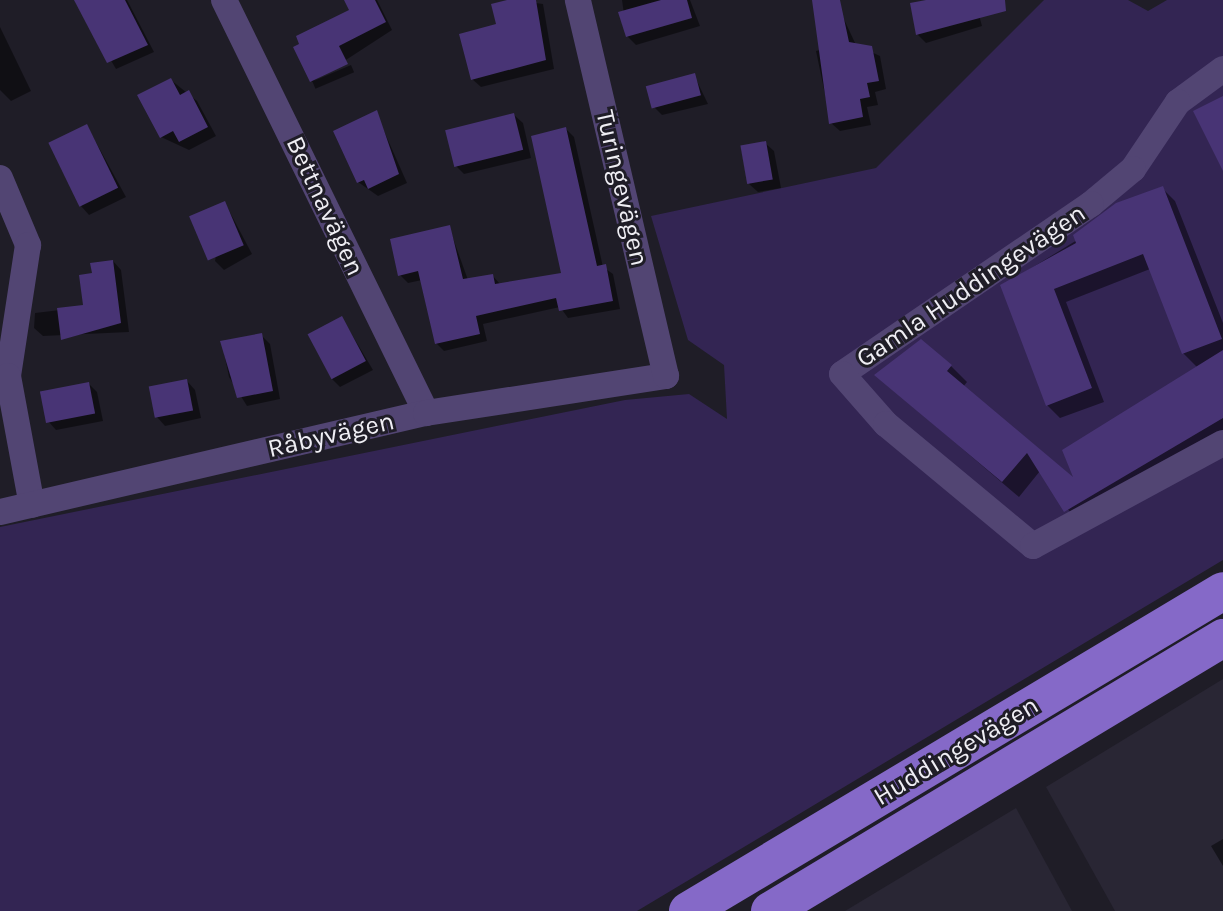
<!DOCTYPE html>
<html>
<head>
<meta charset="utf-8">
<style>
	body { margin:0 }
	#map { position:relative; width:1223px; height:911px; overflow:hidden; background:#1f1d27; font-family:Karla,sans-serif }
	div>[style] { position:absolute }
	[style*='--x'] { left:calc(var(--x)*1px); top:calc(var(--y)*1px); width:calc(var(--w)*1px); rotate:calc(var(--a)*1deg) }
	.built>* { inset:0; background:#292634 }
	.green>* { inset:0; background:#332553 }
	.shadow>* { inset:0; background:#0007; transform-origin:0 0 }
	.building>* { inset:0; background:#483475; transform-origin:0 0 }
	.street>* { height:26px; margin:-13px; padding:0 13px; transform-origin:13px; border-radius:13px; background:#524573 }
	.primary>* { height:38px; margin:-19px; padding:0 19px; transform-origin:19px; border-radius:19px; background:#8569c8 }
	span { translate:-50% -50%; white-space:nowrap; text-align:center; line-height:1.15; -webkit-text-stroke:6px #1f1d27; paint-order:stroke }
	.street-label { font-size:26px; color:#efeef4 }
</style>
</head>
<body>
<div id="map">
	<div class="built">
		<i style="clip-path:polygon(1223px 679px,1223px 911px,1115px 911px,1046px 787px)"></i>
		<i style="clip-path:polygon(1016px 808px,1072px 911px,845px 911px)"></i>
	</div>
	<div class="green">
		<i style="clip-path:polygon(1044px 0,1128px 0,1148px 11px,1167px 0,1223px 0,1223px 560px,637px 911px,0 911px,0 527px,625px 400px,689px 394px,727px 419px,724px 365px,688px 340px,651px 216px,876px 168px)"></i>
	</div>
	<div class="shadow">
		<i style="clip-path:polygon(127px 0,154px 52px,116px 69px,77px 2px)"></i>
		<i style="clip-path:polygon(346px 0,377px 0,392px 30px,312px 82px,295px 48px,352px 11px)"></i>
		<i style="clip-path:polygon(514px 0,543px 4px,554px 69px,481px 87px,472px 79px)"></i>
		<i style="clip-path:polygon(622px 0,690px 0,700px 26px,636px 45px,627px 36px)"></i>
		<i style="clip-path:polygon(935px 0,975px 0,982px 26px,926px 43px,917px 34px)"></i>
		<i style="clip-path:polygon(843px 17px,856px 45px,880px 56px,886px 89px,875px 92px,878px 105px,867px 107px,871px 125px,840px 131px,831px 123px,816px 51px,824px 49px)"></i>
		<i style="clip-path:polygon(0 27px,31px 91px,11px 101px,0 90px)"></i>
		<i style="left:351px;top:65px;width:8px;height:42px;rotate:67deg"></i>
		<i style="clip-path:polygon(694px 75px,708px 104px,662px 115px,654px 107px)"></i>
		<i style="clip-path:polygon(171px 80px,197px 101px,216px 136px,189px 150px,161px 137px)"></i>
		<i style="clip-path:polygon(376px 113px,407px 183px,378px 196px,358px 182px)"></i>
		<i style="clip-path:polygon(514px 115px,523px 123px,531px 158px,464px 174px,456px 166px)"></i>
		<i style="clip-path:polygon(87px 126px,126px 197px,89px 215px,81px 206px)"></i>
		<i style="clip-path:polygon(566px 129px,574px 137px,603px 267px,613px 274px,620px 309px,568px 318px,560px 307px,483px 324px,487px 341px,444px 351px,436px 343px,422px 280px,408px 283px,400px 275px,449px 227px,468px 280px,492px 275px,500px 284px,563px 274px)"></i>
		<i style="clip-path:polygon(765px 143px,774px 151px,781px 188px,758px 192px,749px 184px)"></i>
		<i style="clip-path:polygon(1162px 188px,1175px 201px,1223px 323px,1223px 441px,1081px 527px,1040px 471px,1019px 497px,877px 376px,951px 366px,967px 382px,963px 387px,1077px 483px,1198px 368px,1183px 353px,1150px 269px,1066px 302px,1104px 402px,1060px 418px,1047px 405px,1002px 286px)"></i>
		<i style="clip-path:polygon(225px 203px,252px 254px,224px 270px,215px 261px)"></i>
		<i style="clip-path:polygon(113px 261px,121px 270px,129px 332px,43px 336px,34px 328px,35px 313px,85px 307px,93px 275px)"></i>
		<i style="clip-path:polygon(342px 318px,373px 370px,340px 387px,331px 378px)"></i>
		<i style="clip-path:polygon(261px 335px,270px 344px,280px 399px,247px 406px,229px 377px,222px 343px)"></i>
		<i style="clip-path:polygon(187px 381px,195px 390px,201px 418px,165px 426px,157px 417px)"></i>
		<i style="clip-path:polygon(88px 383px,97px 392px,103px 421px,56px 430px,48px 421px)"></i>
		<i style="clip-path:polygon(1223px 839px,1223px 866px,1211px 846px)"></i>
	</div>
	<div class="building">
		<i style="clip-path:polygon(74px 0,125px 0,148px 45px,107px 63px)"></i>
		<i style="clip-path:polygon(344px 0,375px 0,386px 22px,339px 46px,348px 64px,310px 82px,293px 47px,299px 44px,296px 36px,349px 10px)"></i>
		<i style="clip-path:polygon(507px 0,536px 0,546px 60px,471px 80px,459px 34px,496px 24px,491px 4px)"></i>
		<i style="clip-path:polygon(661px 0,687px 0,692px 18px,626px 37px,618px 12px)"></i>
		<i style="clip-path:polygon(812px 0,840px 0,849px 42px,872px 46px,879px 81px,867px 83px,870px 97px,860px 99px,863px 117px,829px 124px)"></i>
		<i style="clip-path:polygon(926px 0,1005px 0,1006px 11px,916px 35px,910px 3px)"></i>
		<i style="left:695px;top:73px;width:23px;height:51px;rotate:75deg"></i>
		<i style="clip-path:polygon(171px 78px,180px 95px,189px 90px,208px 127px,179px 142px,173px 131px,160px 138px,137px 95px)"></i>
		<i style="clip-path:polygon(1223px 96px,1223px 171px,1193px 111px)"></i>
		<i style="clip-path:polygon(377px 110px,399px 174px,368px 189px,364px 180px,357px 183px,333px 131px)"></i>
		<i style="left:514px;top:113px;width:38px;height:71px;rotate:76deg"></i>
		<i style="left:87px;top:124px;width:71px;height:43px;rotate:64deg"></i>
		<i style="clip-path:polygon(566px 127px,597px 266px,606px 264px,613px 301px,559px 311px,556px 298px,476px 316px,480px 334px,435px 344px,418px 271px,398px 276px,390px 239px,450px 225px,463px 279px,493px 274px,495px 284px,561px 273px,531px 136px)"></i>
		<i style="left:766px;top:141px;width:39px;height:26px;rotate:80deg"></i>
		<i style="clip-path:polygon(1163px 186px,1222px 339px,1182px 354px,1143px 254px,1054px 289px,1092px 388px,1046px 406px,1000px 285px,1076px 243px,1073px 235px,1116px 203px)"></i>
		<i style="left:225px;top:201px;width:48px;height:39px;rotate:67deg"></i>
		<i style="clip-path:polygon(113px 260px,121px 323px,61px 340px,57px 308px,83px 305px,79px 275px,92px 273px,90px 263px)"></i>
		<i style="left:342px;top:316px;width:51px;height:39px;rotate:62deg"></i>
		<i style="clip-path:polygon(262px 333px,273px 391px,237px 398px,220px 341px)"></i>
		<i style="clip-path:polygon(921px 339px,952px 365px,947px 371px,1073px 477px,1062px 450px,1223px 350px,1223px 418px,1064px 512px,1027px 453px,1002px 482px,874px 375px)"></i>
		<i style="left:187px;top:379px;width:32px;height:39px;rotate:79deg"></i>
		<i style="left:89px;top:382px;width:32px;height:50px;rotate:79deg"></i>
	</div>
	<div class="street">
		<i style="--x:224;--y:0;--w:460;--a:63.9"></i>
		<i style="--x:1223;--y:69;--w:56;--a:143.7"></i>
		<i style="--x:1178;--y:102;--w:81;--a:123.9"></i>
		<i style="--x:1133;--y:169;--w:55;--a:140.2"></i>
		<i style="--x:1091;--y:204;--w:301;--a:145.7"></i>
		<i style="--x:842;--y:374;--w:67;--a:48.7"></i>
		<i style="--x:886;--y:424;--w:191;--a:39.7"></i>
		<i style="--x:1033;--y:546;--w:216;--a:-28.5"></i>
		<i style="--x:0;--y:178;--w:73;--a:67.3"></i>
		<i style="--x:28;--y:245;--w:133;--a:98.7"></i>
		<i style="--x:8;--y:376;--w:131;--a:79.5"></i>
		<i style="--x:0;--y:512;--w:437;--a:-13.1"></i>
		<i style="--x:426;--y:413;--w:243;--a:-8.8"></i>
		<i style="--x:666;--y:376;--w:386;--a:-103.2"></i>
	</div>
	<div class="primary">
		<i style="--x:688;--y:911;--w:623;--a:-30.88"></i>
		<i style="--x:770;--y:911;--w:529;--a:-31.08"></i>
	</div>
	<div class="street-label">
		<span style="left:622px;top:188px;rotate:77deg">Turingevägen</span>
		<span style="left:325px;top:206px;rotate:65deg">Bettnavägen</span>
		<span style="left:971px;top:286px;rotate:-34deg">Gamla Huddingevägen</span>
		<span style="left:331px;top:435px;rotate:-13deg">Råbyvägen</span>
		<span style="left:956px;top:751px;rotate:-31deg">Huddingevägen</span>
	</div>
</div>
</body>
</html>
